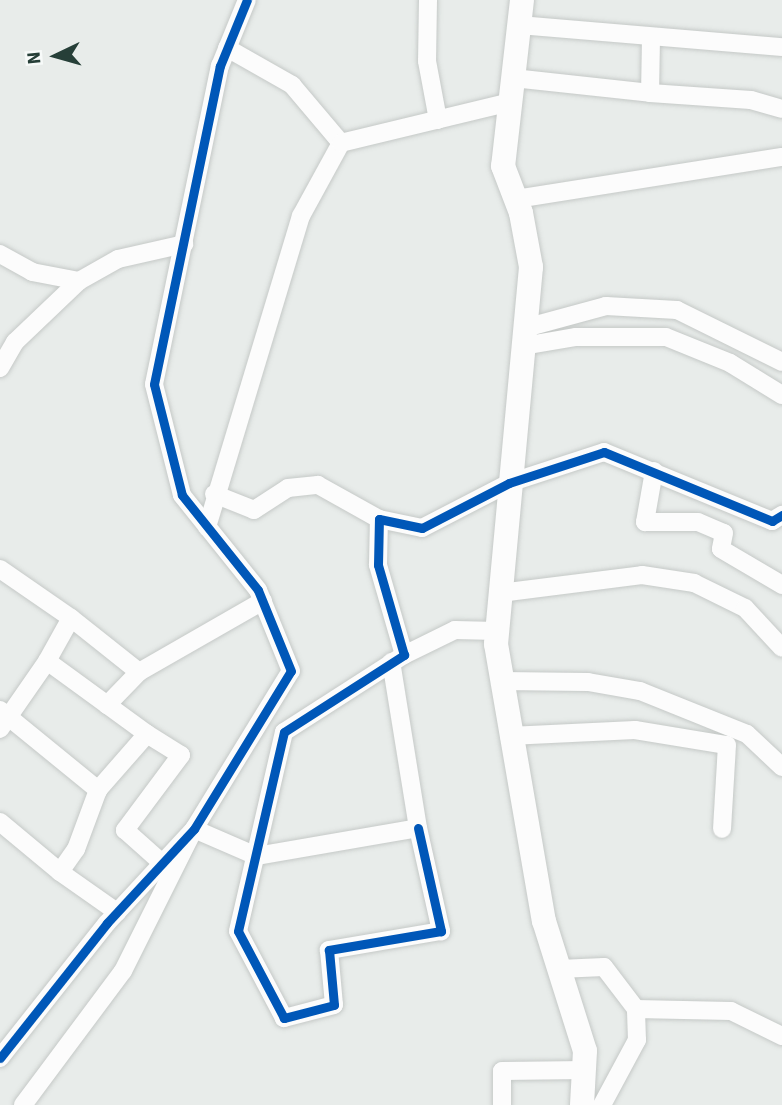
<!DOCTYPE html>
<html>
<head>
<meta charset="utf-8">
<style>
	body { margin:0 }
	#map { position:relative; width:782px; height:1105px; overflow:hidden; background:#e8ecea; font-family:"Source Sans 3",sans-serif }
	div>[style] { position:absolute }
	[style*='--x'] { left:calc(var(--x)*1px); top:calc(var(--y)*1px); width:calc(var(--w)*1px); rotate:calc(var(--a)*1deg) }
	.roads { filter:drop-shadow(0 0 2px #c5c9c7) drop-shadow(0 0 2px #c5c9c7) }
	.street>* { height:18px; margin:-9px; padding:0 9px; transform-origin:9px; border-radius:9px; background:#fcfcfc }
	.secondary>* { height:24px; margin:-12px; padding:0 12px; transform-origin:12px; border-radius:12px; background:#fcfcfc }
	.cycleway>* { height:9px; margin:-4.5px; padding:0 4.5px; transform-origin:4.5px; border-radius:4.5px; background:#0057b8 }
	span { translate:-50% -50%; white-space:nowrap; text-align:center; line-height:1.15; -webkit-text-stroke:5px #f7faf9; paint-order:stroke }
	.north { position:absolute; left:21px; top:21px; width:70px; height:70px; -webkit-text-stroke:5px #f7faf9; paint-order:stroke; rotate:265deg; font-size:19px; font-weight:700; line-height:28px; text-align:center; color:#263f38 }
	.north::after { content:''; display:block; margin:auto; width:24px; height:32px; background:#263f38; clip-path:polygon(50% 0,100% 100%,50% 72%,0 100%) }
</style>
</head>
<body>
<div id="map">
	<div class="roads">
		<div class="street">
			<i style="--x:428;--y:0;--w:61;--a:90.9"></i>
			<i style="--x:427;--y:61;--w:60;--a:79.4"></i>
			<i style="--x:519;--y:25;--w:264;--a:4.8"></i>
			<i style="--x:651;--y:38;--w:55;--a:91"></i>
			<i style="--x:650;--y:93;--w:101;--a:4"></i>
			<i style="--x:751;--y:100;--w:32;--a:16"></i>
			<i style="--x:227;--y:48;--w:75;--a:29.6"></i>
			<i style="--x:292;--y:85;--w:76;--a:49.8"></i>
			<i style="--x:513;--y:78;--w:138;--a:6.2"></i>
			<i style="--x:516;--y:199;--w:269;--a:-9"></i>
			<i style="--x:0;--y:254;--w:37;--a:29"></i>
			<i style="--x:32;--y:272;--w:48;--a:10.8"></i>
			<i style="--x:525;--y:328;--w:84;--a:-15.2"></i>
			<i style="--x:606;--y:306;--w:71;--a:3.2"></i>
			<i style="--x:677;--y:310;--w:117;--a:26.3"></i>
			<i style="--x:523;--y:346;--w:54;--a:-9.6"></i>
			<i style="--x:576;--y:337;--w:90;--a:0"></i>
			<i style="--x:666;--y:337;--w:69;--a:22.1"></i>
			<i style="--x:730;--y:363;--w:61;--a:31.6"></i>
			<i style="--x:0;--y:368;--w:30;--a:-60"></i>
			<i style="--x:15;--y:342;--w:88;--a:-43.6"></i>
			<i style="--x:79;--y:281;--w:45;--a:-29.4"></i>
			<i style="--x:118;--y:259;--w:68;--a:-12.8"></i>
			<i style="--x:654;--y:471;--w:52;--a:100"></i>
			<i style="--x:645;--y:522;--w:53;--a:0"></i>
			<i style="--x:698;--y:522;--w:28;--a:23"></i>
			<i style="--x:724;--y:533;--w:16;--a:101"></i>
			<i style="--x:721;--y:549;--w:71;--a:30.5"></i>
			<i style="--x:214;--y:494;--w:43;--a:21.8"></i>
			<i style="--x:254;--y:510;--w:40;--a:-32.9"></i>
			<i style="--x:288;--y:488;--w:30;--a:-6"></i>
			<i style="--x:318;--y:485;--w:70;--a:29.1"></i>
			<i style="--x:207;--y:527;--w:325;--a:-73.2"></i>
			<i style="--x:301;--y:216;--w:83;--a:-61.3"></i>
			<i style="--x:341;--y:143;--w:174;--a:-13.6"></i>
			<i style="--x:0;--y:569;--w:86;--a:34.6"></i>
			<i style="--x:71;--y:618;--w:49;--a:119.2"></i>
			<i style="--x:47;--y:661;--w:124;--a:36.1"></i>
			<i style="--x:147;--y:734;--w:74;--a:131.2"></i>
			<i style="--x:98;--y:790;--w:63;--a:110.4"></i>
			<i style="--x:76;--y:849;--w:28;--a:125"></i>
			<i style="--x:60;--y:872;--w:70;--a:35.1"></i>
			<i style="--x:500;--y:593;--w:143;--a:-7.2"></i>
			<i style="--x:642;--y:575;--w:53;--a:8.7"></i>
			<i style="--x:694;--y:583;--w:57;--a:26.1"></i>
			<i style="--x:745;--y:608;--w:54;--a:47.2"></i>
			<i style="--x:71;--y:618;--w:87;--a:38.5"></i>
			<i style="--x:139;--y:672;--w:46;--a:134.1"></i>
			<i style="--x:404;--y:655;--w:57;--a:-26.1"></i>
			<i style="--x:455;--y:630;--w:42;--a:1.4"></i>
			<i style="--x:139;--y:672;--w:143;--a:-29.8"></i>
			<i style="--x:501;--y:681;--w:87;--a:0.7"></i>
			<i style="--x:588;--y:682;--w:53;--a:9.8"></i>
			<i style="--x:640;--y:691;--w:115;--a:21.9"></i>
			<i style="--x:747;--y:734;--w:48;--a:43.3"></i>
			<i style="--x:0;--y:710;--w:127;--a:39.2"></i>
			<i style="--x:0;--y:729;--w:83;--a:-55.3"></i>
			<i style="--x:147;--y:734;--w:40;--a:32"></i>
			<i style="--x:181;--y:755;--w:94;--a:126.7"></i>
			<i style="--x:125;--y:830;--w:50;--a:41.7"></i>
			<i style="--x:509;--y:736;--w:126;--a:-2.7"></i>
			<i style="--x:635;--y:730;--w:93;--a:9.3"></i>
			<i style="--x:727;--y:745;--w:84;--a:93.4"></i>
			<i style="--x:0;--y:822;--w:78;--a:39.8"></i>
			<i style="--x:418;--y:828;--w:106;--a:77.4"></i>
			<i style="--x:441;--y:931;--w:114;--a:170.4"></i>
			<i style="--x:329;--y:950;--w:55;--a:84.8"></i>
			<i style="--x:334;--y:1005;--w:52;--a:165.4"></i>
			<i style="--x:284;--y:1018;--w:98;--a:-117.9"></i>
			<i style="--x:238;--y:931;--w:204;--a:-77"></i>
			<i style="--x:284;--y:732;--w:143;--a:-32.7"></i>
			<i style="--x:404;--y:655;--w:94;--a:-106.1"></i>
			<i style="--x:378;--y:565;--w:46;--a:-88.8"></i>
			<i style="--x:379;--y:519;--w:44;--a:11.8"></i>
			<i style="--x:422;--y:528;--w:98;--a:-27.3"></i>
			<i style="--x:509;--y:483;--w:100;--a:-18.1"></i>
			<i style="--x:604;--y:452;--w:182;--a:22.3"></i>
			<i style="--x:772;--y:521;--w:12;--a:-31"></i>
			<i style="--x:559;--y:969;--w:45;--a:-2.5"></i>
			<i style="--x:604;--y:967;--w:53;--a:52.7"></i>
			<i style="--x:636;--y:1009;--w:95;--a:1.2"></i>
			<i style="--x:731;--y:1011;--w:57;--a:26.1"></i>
			<i style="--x:0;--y:1058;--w:172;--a:-51.6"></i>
			<i style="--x:107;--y:923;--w:128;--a:-47.2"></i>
			<i style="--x:194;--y:829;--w:185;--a:-58.5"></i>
			<i style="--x:291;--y:671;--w:87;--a:-112.2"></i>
			<i style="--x:258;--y:590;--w:122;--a:-128.7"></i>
			<i style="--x:182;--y:495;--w:114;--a:-104.2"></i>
			<i style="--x:154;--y:384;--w:325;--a:-78.3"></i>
			<i style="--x:220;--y:66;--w:71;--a:-67.8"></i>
			<i style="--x:23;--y:1105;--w:167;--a:-53.3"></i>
			<i style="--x:123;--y:971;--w:159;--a:-63.4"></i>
			<i style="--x:194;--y:829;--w:68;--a:23.5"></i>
			<i style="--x:256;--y:856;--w:164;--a:-9.8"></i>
			<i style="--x:418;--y:828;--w:168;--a:-99.2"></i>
			<i style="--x:502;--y:1105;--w:34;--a:-90"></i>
			<i style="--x:502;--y:1071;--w:83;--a:-0.7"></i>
			<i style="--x:602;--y:1105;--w:74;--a:-61.7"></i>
			<i style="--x:637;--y:1040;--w:31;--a:-92"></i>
		</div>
		<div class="secondary">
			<i style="--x:522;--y:0;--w:167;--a:96.5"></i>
			<i style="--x:503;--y:166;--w:50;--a:69"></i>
			<i style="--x:521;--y:213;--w:55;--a:79.5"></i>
			<i style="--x:531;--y:267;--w:379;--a:95.3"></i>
			<i style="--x:496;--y:644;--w:281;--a:80.2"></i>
			<i style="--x:544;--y:921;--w:136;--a:72.5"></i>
			<i style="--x:585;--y:1051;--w:54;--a:93.2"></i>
		</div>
	</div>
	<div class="cycleway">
		<i style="--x:418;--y:828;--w:106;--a:77.4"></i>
		<i style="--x:441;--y:931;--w:114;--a:170.4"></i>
		<i style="--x:329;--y:950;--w:55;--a:84.8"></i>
		<i style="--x:334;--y:1005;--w:52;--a:165.4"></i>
		<i style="--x:284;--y:1018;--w:98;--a:-117.9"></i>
		<i style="--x:238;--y:931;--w:204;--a:-77"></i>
		<i style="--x:284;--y:732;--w:143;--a:-32.7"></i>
		<i style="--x:404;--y:655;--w:94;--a:-106.1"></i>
		<i style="--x:378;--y:565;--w:46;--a:-88.8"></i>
		<i style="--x:379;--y:519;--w:44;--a:11.8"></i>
		<i style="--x:422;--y:528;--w:98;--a:-27.3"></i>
		<i style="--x:509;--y:483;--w:100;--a:-18.1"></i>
		<i style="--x:604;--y:452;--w:182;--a:22.3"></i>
		<i style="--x:772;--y:521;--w:12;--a:-31"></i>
		<i style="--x:0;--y:1058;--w:172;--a:-51.6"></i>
		<i style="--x:107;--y:923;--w:128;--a:-47.2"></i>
		<i style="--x:194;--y:829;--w:185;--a:-58.5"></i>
		<i style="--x:291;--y:671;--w:87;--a:-112.2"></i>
		<i style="--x:258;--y:590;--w:122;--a:-128.7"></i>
		<i style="--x:182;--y:495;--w:114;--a:-104.2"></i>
		<i style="--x:154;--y:384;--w:325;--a:-78.3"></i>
		<i style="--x:220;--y:66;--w:71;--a:-67.8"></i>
	</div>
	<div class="north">N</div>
</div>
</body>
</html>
